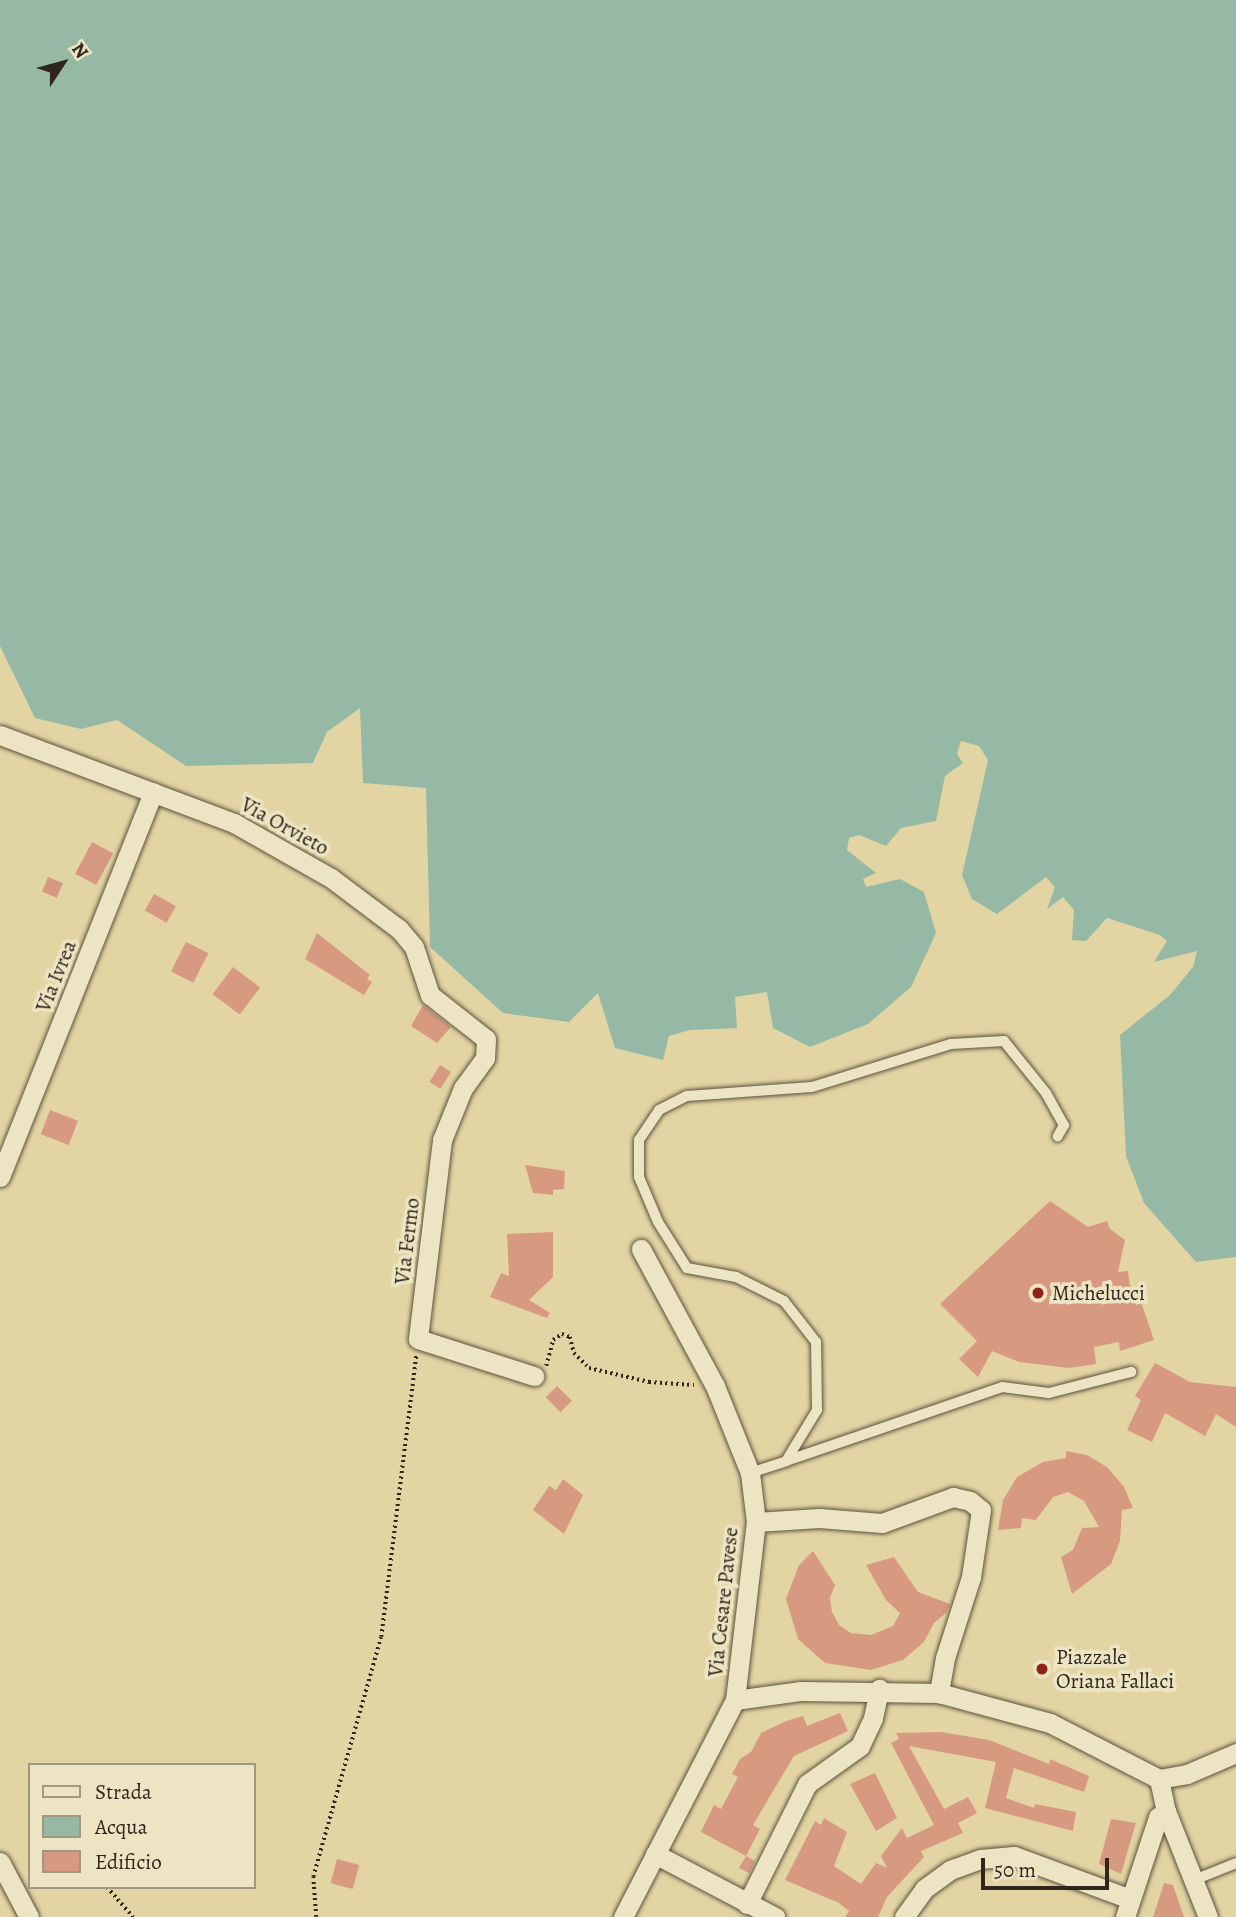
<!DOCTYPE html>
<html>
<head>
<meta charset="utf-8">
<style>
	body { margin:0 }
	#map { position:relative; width:1236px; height:1917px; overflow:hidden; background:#e3d5a3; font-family:Alegreya,serif }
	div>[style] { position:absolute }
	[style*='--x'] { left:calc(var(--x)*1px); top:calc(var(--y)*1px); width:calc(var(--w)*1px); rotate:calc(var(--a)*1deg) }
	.water>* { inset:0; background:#95b9a4 }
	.building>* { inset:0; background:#d79a81; transform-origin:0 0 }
	.path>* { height:3.5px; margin-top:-1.75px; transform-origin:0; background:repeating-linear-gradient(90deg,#30261e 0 2px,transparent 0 5.5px) }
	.roads { filter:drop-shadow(0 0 2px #5d523f) drop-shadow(0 0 2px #5d523f) }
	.service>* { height:10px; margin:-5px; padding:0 5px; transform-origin:5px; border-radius:5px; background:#ede4c3 }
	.minor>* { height:19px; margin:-9.5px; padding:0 9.5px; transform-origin:9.5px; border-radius:9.5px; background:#ede4c3 }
	.dots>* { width:19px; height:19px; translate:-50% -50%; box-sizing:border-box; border:4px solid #ede4c3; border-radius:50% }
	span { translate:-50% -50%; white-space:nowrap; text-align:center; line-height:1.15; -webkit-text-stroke:7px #ede4c3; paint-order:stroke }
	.street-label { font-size:21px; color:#30261e }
	.poi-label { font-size:21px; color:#30261e }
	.left { translate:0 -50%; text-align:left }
	.legend { position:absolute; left:28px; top:1763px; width:228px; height:126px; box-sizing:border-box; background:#ede4c3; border:2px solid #a19881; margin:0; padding:9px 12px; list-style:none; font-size:21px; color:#30261e }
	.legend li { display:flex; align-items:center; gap:14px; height:35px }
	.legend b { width:35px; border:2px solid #a19881 }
	.north { position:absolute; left:28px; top:28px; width:70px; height:70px; -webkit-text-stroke:5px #ede4c3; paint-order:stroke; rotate:54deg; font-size:19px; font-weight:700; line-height:28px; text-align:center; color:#30261e }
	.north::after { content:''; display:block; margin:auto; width:24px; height:32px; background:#30261e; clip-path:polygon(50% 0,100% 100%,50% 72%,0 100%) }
	.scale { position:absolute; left:981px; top:1858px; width:128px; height:32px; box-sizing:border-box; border:4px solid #30261e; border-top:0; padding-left:9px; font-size:21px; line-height:24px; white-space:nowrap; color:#30261e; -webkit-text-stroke:5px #ede4c3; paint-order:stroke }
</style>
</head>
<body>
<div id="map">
	<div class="water">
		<i style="clip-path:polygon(0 0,1236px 0,1236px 1257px,1196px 1262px,1144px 1203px,1126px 1156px,1120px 1035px,1170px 995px,1193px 967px,1197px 951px,1154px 962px,1167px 941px,1160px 935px,1107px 918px,1086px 941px,1072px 940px,1074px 910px,1063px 897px,1047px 909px,1055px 887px,1046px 877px,997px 914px,972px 899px,962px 875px,988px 760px,979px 746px,961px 741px,957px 754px,963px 763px,945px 776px,936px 821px,901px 828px,886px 846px,859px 835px,849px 838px,847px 850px,876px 873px,863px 879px,866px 887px,900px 879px,924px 892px,936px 933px,911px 987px,868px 1024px,810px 1047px,773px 1028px,767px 992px,735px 997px,737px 1028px,690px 1030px,669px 1036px,663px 1060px,615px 1048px,598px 993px,569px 1022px,503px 1013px,430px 947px,426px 788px,363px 783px,360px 708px,327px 732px,313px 763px,186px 766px,117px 720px,81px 729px,35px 718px,0 646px)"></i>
	</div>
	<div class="building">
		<i style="left:92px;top:842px;width:24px;height:36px;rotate:28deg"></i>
		<i style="left:48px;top:877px;width:16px;height:16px;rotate:22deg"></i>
		<i style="left:154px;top:894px;width:25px;height:19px;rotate:29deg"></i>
		<i style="clip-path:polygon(317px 933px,370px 975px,367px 979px,372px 982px,364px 995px,305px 959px)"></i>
		<i style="left:186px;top:942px;width:25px;height:33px;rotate:27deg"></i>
		<i style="left:233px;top:967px;width:34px;height:34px;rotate:37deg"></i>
		<i style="clip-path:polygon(423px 1005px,451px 1027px,437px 1043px,411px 1026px)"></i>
		<i style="left:440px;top:1065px;width:13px;height:20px;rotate:32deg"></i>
		<i style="left:50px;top:1110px;width:30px;height:26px;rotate:21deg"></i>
		<i style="clip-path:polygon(525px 1165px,565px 1171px,564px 1189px,553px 1190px,553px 1195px,533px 1193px)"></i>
		<i style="clip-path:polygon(1050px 1201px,1088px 1227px,1107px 1221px,1110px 1229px,1125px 1240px,1118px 1272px,1128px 1271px,1132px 1300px,1140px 1299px,1154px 1340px,1120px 1351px,1119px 1342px,1094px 1347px,1096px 1364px,1069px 1368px,1019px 1362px,992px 1351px,978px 1377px,959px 1359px,977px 1341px,940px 1304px)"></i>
		<i style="clip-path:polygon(553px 1232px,553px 1277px,529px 1300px,550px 1313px,547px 1318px,490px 1297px,501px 1273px,509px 1276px,507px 1234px)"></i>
		<i style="clip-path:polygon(1155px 1363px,1190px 1382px,1236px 1387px,1236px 1427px,1216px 1414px,1205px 1436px,1165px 1413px,1152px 1442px,1127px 1430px,1141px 1400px,1135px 1396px)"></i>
		<i style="left:557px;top:1386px;width:21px;height:16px;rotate:45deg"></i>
		<i style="clip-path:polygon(1066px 1451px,1087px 1455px,1107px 1467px,1124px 1487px,1133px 1508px,1122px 1510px,1120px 1541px,1111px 1564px,1072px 1594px,1061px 1557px,1073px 1550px,1082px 1528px,1099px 1527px,1084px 1501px,1068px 1492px,1053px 1497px,1036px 1520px,1022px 1518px,1021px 1528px,998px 1530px,1003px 1500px,1017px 1477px,1043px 1462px,1066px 1458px)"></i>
		<i style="clip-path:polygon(563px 1479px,583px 1495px,564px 1534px,533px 1510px,549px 1486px,556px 1490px)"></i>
		<i style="clip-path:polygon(813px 1551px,835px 1585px,830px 1598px,832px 1612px,839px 1625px,851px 1633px,871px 1635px,893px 1626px,900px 1613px,886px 1600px,866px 1565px,894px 1557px,918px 1592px,950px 1604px,947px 1612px,934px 1623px,924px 1642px,903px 1660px,871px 1670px,825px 1663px,798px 1639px,786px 1599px,799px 1565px)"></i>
		<i style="clip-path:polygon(840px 1713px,848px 1731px,794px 1756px,753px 1825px,760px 1829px,746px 1856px,755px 1861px,749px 1873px,739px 1868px,746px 1856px,701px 1832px,714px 1805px,721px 1809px,738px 1777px,732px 1774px,740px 1759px,751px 1752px,761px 1733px,786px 1721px,803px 1716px,807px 1726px)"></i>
		<i style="clip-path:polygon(941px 1732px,989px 1740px,1049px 1764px,1050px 1759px,1089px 1776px,1084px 1792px,1014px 1768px,1006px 1798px,1034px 1808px,1035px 1804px,1076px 1812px,1073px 1831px,985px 1808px,996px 1762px,909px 1746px,944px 1809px,968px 1797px,977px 1813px,958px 1823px,963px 1833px,921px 1851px,924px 1857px,887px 1897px,878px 1917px,845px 1917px,849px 1911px,839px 1903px,785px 1880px,815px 1821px,821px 1825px,824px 1818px,847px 1832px,834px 1866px,861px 1884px,876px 1863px,887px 1868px,881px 1856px,902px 1828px,907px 1838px,934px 1825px,891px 1743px,899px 1739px,896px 1733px)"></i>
		<i style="clip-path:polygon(875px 1773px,897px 1818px,876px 1831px,850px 1784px)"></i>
		<i style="clip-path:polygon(1111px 1819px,1136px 1823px,1121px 1874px,1099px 1864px)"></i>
		<i style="left:337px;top:1859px;width:23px;height:25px;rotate:15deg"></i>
		<i style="clip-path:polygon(1164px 1883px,1173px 1885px,1184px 1917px,1153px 1917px)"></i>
	</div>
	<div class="path">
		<i style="--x:546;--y:1366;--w:27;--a:-75"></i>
		<i style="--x:553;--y:1340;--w:11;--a:-34"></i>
		<i style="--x:562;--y:1334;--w:9;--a:21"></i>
		<i style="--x:570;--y:1337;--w:16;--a:76"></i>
		<i style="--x:574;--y:1353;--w:21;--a:45"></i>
		<i style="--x:589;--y:1368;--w:62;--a:13.1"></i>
		<i style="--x:649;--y:1382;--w:45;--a:3.8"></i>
		<i style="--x:107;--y:1887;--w:40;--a:49"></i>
		<i style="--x:316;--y:1917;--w:40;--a:-94.3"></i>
		<i style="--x:313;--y:1877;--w:249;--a:-74.2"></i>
		<i style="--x:381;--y:1637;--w:284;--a:-82.9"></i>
	</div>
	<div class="roads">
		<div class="service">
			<i style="--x:786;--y:1461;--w:228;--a:-18.9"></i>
			<i style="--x:1002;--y:1387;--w:47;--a:7.3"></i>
			<i style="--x:1049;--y:1393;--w:85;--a:-14.4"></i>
			<i style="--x:750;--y:1473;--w:38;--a:-18"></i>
			<i style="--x:786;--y:1461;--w:60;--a:-58.7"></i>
			<i style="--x:817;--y:1410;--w:68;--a:-90.8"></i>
			<i style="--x:816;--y:1342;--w:52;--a:-128"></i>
			<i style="--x:784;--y:1301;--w:54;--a:-153.4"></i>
			<i style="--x:736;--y:1277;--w:50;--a:-169.6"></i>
			<i style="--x:687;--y:1268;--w:54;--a:-122.2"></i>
			<i style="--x:658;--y:1222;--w:49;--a:-112.9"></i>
			<i style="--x:639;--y:1177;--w:37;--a:-90"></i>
			<i style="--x:639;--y:1140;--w:36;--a:-56"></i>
			<i style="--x:659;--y:1110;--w:31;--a:-27"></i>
			<i style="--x:687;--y:1096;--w:125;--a:-4.1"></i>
			<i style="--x:812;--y:1087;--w:145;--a:-17.2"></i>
			<i style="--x:951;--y:1044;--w:53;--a:-3.2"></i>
			<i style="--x:1004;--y:1041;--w:67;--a:51.1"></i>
			<i style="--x:1046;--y:1093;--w:37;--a:61"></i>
			<i style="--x:1064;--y:1125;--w:13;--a:119"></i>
			<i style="--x:1194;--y:1880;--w:45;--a:-22"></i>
		</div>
		<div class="minor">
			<i style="--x:0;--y:735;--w:250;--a:20.6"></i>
			<i style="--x:234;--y:823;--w:112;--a:29.6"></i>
			<i style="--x:331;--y:878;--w:85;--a:36.9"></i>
			<i style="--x:399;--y:929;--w:23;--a:50"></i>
			<i style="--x:414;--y:947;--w:51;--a:71.6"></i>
			<i style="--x:430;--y:995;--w:71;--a:38.2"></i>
			<i style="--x:486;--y:1039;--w:19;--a:93"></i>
			<i style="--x:485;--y:1058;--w:37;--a:126"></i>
			<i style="--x:463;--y:1088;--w:56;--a:112"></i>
			<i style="--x:442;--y:1140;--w:200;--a:96.9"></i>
			<i style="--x:418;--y:1339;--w:122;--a:17.7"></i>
			<i style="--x:0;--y:1177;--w:414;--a:-68.3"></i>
			<i style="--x:756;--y:1522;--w:63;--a:-3.6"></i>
			<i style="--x:819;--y:1518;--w:63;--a:4.5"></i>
			<i style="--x:882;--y:1523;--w:76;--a:-20.1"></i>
			<i style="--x:953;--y:1497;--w:17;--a:13"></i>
			<i style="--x:970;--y:1501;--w:14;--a:39"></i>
			<i style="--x:981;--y:1510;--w:68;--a:98.5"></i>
			<i style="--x:971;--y:1577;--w:85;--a:107.8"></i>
			<i style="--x:945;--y:1658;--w:36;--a:100"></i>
			<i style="--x:735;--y:1700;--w:67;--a:-7.8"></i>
			<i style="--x:801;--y:1691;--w:138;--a:0.8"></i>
			<i style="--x:939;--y:1693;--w:115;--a:15.1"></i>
			<i style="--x:1050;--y:1723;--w:123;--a:27.2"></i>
			<i style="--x:1159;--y:1779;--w:28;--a:-10"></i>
			<i style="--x:1187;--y:1774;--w:53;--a:-23.2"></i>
			<i style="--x:1159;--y:1779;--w:33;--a:78"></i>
			<i style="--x:1166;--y:1811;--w:114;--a:68.4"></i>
			<i style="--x:655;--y:1854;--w:136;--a:27.7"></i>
			<i style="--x:0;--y:1862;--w:62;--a:62.2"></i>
			<i style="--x:747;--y:1904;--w:134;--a:-63.4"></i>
			<i style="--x:807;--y:1784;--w:65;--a:-35.6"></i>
			<i style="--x:860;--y:1746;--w:31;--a:-65"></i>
			<i style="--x:873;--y:1718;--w:30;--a:-78"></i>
			<i style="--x:623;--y:1917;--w:244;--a:-62.7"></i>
			<i style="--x:735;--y:1700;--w:179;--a:-83.3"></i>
			<i style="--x:756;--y:1522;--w:49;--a:-97"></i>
			<i style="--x:750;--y:1473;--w:94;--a:-111.9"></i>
			<i style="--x:715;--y:1386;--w:156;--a:-118.4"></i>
			<i style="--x:904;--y:1917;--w:34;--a:-54"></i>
			<i style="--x:924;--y:1889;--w:32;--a:-36"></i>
			<i style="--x:950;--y:1870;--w:32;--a:-20"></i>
			<i style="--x:980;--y:1859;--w:34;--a:-5"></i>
			<i style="--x:1014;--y:1856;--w:124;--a:20.3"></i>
			<i style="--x:1125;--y:1917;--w:105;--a:-71.7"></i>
			<i style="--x:1158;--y:1817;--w:10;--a:-37"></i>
		</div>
	</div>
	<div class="dots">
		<i style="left:1038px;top:1293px;background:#8f2418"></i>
		<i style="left:1042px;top:1669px;background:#8f2418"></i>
	</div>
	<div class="street-label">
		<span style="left:285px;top:826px;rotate:29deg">Via Orvieto</span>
		<span style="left:56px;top:976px;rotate:-68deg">Via Ivrea</span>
		<span style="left:407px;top:1241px;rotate:-83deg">Via Fermo</span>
		<span style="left:723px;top:1602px;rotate:-84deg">Via Cesare Pavese</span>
	</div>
	<div class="poi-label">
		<span class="left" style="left:1052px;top:1293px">Michelucci</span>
		<span class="left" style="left:1056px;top:1669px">Piazzale<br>Oriana Fallaci</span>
	</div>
	<ul class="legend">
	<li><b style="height:9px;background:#ede4c3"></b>Strada</li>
	<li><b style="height:19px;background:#95b9a4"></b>Acqua</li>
	<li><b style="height:19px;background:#d79a81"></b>Edificio</li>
	</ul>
	<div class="north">N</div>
	<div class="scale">50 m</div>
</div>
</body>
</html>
